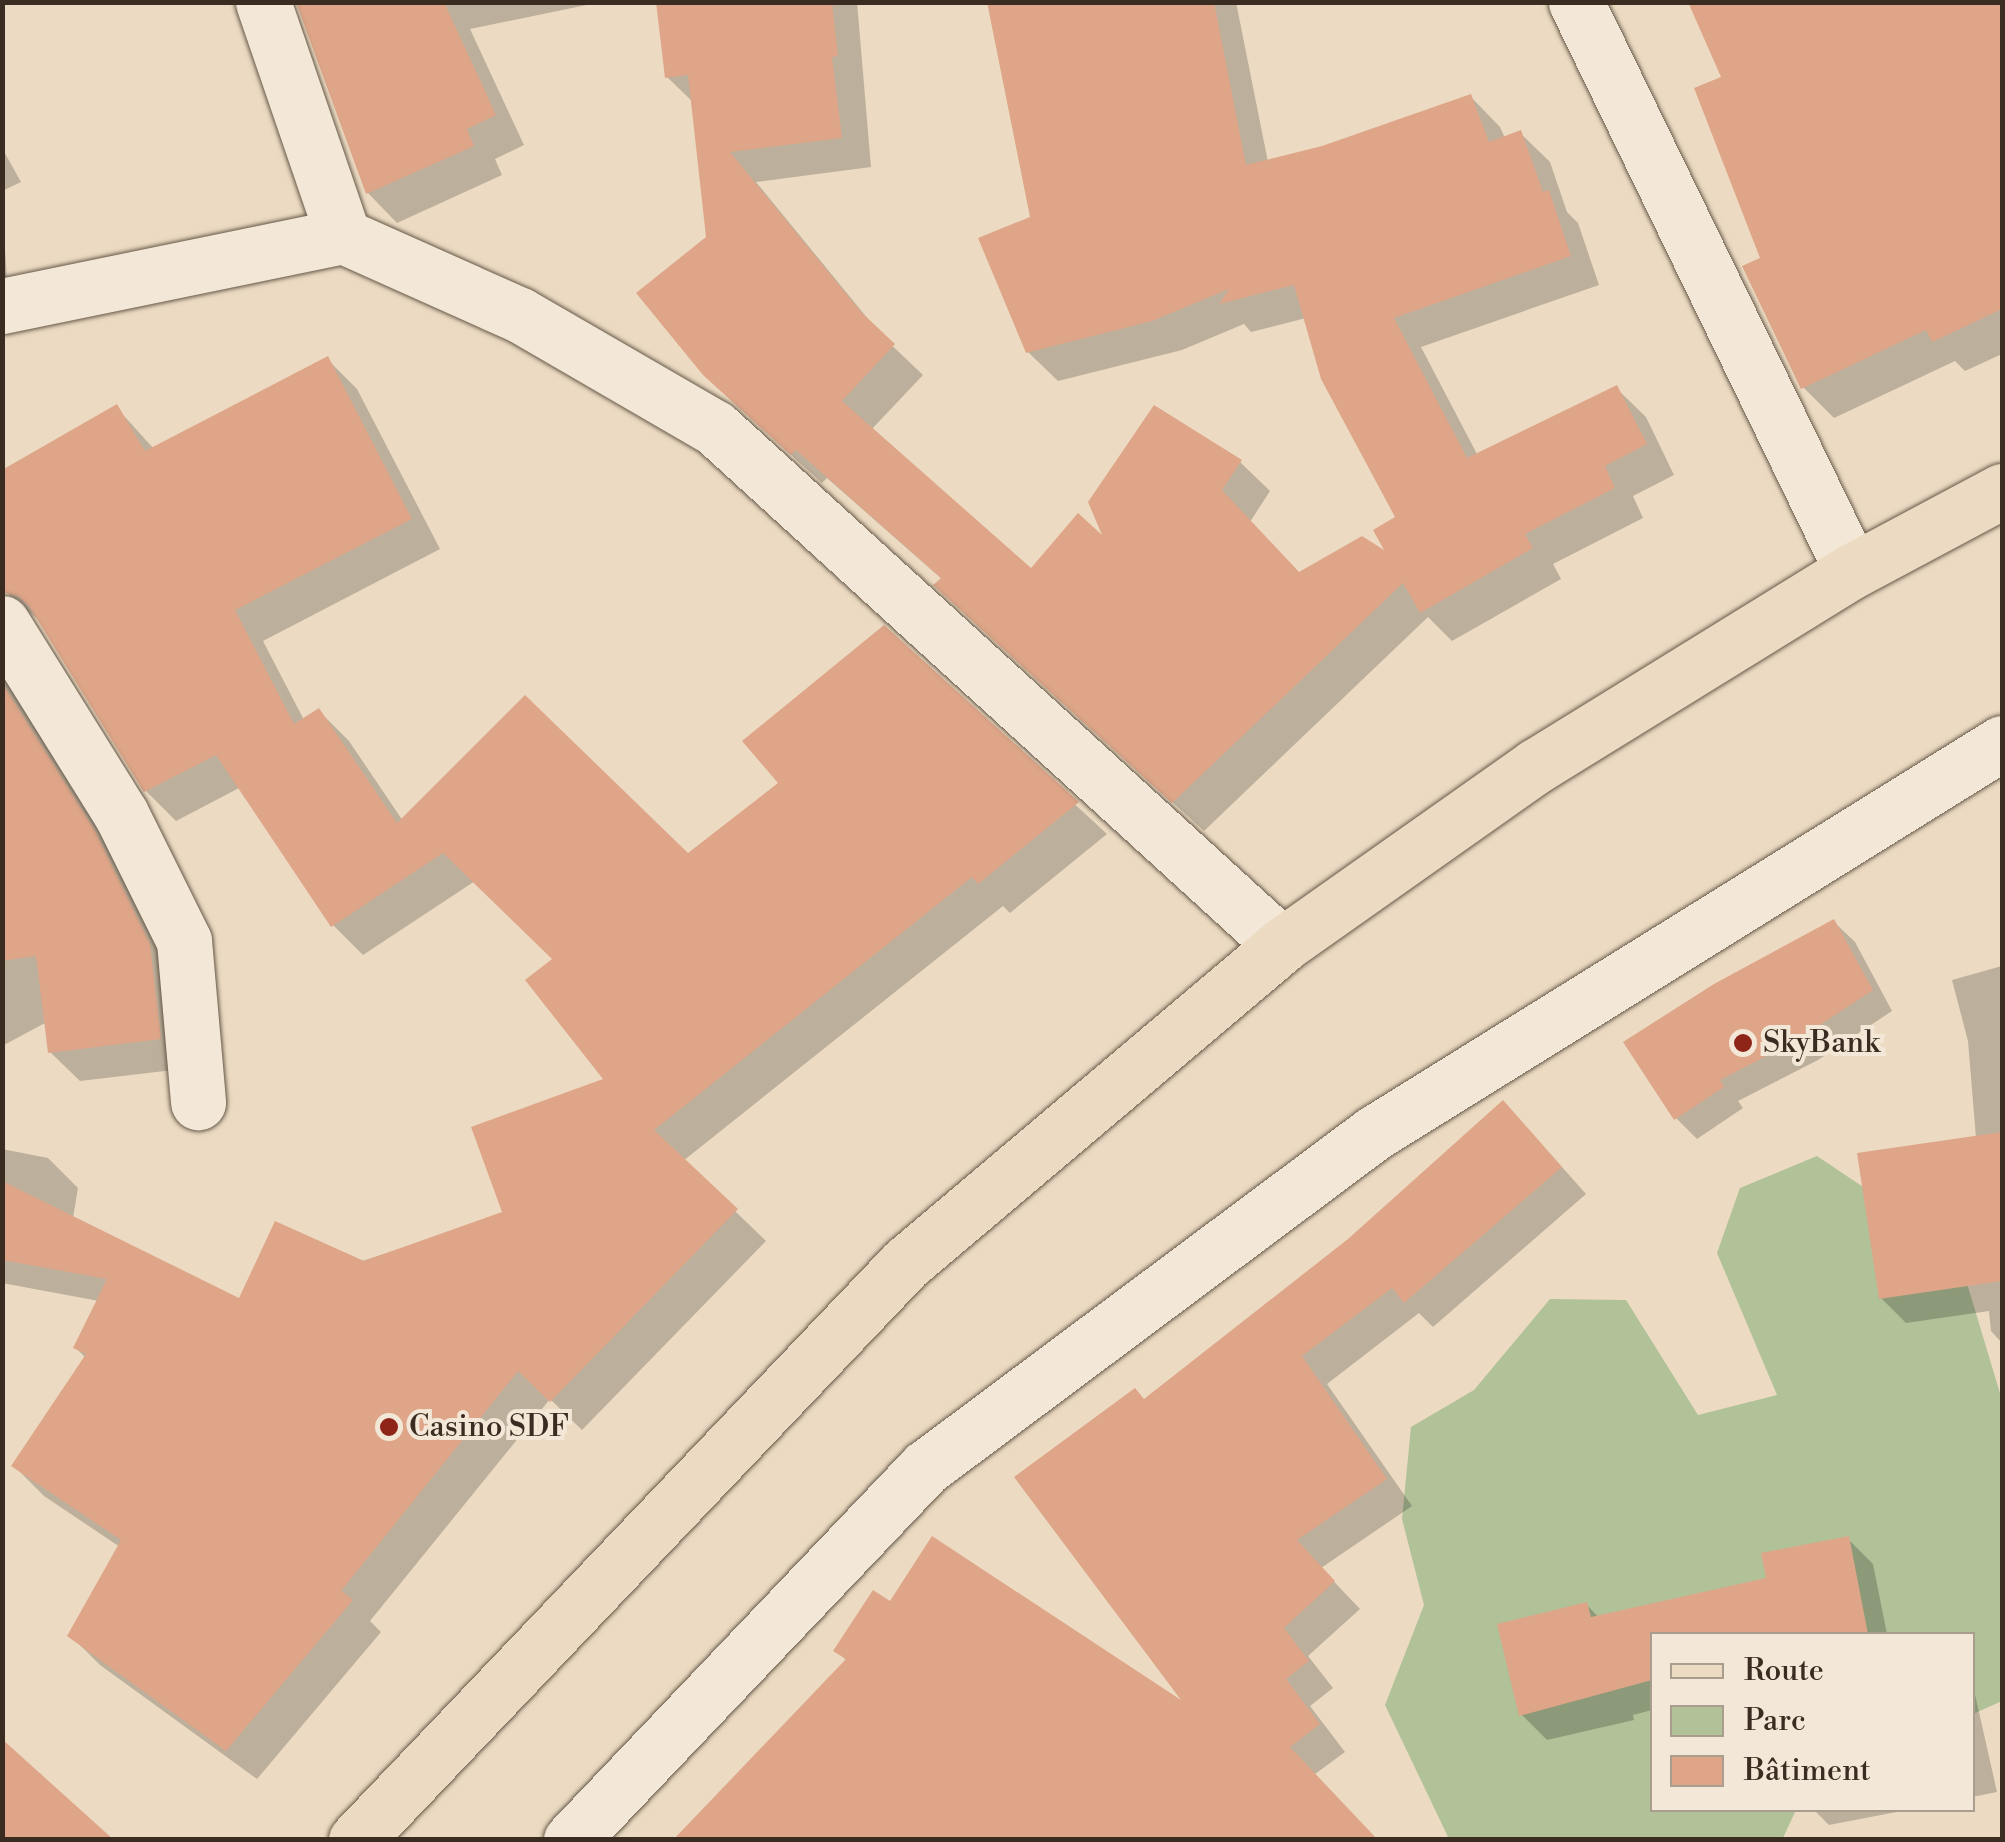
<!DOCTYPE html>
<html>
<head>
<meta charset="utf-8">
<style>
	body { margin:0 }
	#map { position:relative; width:2005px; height:1842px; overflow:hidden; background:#ecdbc2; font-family:"Libre Bodoni",serif }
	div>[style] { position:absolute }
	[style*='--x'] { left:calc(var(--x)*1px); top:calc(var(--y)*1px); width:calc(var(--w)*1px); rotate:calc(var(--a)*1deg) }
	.green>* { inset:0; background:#b1c198 }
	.shadow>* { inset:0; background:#0003 }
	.building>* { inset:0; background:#dea588 }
	.roads { filter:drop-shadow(0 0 2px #665849) drop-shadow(0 0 2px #665849) }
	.minor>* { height:55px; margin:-27.5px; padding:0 27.5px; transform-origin:27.5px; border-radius:27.5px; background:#f3e8d7 }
	.major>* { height:55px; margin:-27.5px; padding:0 27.5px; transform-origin:27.5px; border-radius:27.5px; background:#ecdbc2 }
	.dots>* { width:28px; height:28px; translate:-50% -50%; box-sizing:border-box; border:5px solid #f3e8d7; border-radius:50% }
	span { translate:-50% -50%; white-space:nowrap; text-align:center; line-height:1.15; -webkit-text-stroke:8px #f3e8d7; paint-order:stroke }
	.poi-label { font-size:30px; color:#3a2c21 }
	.left { translate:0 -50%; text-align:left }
	.frame { position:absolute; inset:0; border:5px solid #3a2c21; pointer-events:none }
	.legend { position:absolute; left:1650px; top:1632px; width:325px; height:180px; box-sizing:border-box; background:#f3e8d7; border:2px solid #a99d8e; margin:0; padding:12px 18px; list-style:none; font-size:30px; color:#3a2c21 }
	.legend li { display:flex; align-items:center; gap:20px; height:50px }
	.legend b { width:50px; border:2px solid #a99d8e }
</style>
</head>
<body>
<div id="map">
	<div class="green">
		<i style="clip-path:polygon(1817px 1156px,1957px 1250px,2002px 1400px,2002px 1701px,1973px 1714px,1972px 1634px,1652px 1634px,1652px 1810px,1796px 1810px,1782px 1840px,1449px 1839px,1385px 1705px,1424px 1605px,1402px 1519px,1411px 1427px,1474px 1390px,1550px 1299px,1626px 1300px,1698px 1415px,1777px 1395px,1717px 1253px,1740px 1188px)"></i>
	</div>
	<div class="shadow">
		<i style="clip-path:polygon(299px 2px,601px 2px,470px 29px,524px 145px,495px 159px,502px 175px,397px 223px,368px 193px)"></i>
		<i style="clip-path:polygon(658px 2px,857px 2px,871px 167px,756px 182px,882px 336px,923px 375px,871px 430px,1031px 571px,1109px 545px,1240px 462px,1270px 491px,1250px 522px,1300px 574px,1391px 557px,1398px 518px,1306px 318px,1251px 332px,1244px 324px,1182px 350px,1058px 381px,1028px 352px,1033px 218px,990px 2px,1236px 2px,1268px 162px,1323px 148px,1471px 97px,1500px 127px,1505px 138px,1520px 133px,1550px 162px,1567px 212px,1578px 223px,1599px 285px,1421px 347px,1478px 456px,1616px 388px,1646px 417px,1674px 475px,1633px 496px,1643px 518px,1553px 564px,1561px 579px,1452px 641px,1428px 617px,1204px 831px,966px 614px,943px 580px,827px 478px,822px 483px,736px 405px,708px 238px,694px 103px,667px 77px)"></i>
		<i style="clip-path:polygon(1690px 2px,2002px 2px,2002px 354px,1965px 371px,1955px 361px,1834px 418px,1803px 387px,1764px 259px,1724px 79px)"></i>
		<i style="clip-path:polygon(2px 148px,21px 182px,2px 191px)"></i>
		<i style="clip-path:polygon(2px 201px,9px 310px,2px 310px)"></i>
		<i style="clip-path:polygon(327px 359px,357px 389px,440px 549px,263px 641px,304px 720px,319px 711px,349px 741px,403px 821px,688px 857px,781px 784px,884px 628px,1107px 834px,1010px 913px,1003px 906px,683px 1161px,766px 1241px,582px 1430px,550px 1399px,370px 1621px,381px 1632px,257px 1779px,100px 1665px,70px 1635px,120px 1547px,44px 1496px,14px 1466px,86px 1358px,76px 1348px,99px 1301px,2px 1283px,2px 1149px,48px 1158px,78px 1188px,73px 1218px,241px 1301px,505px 1214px,607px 1080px,556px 960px,475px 881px,363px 955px,333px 925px,241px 787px,176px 821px,146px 791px,42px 623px,4px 590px,116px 407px,154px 449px)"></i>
		<i style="clip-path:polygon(2px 665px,123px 862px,179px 975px,190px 1068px,80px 1081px,50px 1052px,47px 1022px,2px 1046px)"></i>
		<i style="clip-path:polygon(1834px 922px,1855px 942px,1892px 1011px,1818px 1060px,1738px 1101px,1743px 1108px,1697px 1139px,1676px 1118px)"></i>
		<i style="clip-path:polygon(2002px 966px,2002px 1343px,1991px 1331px,1989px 1311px,1906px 1323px,1881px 1298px,1976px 1138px,1968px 1041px,1952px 980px)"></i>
		<i style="clip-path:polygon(1529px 1130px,1586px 1194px,1433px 1327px,1419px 1313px,1327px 1384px,1412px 1506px,1321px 1568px,1360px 1609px,1308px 1656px,1333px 1688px,1310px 1706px,1345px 1752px,1315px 1774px,847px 1661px,836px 1650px,890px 1604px,1190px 1709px,1145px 1401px)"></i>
		<i style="clip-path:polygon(1848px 1539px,1873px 1564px,1887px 1634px,1652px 1634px,1652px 1710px,1633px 1715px,1634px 1720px,1547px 1740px,1522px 1715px,1587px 1605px,1599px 1618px,1769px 1580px)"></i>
		<i style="clip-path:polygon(1972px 1681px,1997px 1792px,1972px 1797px)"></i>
		<i style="clip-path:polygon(1814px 1810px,1907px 1810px,1829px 1825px)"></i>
	</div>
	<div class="building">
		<i style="clip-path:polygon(296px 2px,444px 2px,496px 115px,467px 129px,474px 146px,366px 194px)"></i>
		<i style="clip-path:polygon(656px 2px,832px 2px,838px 56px,832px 57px,842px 138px,730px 152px,861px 312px,895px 344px,842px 401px,1031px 568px,1078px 513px,1102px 535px,1088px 502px,1154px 405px,1242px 460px,1222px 490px,1299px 572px,1362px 536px,1384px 550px,1373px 530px,1395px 517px,1321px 379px,1294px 285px,1219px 304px,1229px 289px,1152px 321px,1026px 353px,978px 238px,1030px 217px,987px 2px,1214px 2px,1246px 165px,1322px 146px,1471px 94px,1489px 142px,1521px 130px,1543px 192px,1549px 190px,1571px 256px,1394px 318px,1467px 458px,1617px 385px,1647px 444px,1605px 466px,1615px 488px,1525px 534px,1533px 548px,1420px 613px,1403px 583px,1172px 803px,933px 585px,941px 578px,796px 450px,791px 455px,703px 375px,636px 293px,706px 237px,688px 75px,665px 78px)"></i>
		<i style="clip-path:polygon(1688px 2px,2002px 2px,2002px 309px,1932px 342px,1926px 330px,1801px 389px,1742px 266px,1760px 258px,1694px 88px,1721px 77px)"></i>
		<i style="clip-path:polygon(328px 356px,412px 519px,235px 610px,294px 724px,319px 708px,397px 823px,525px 695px,688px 853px,778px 783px,742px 741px,884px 625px,1079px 802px,978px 884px,972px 877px,654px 1130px,738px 1209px,550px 1402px,518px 1371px,341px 1591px,353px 1600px,226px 1751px,67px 1636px,121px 1540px,11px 1466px,86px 1354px,73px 1348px,107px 1279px,2px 1260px,2px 1181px,239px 1298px,275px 1221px,364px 1261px,502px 1212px,471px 1127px,603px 1079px,525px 980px,552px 959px,443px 853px,331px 927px,216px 755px,144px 792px,29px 606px,18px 596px,2px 592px,2px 470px,117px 404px,145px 451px)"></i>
		<i style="clip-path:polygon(2px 683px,94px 829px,150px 944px,161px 1039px,48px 1053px,36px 956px,2px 961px)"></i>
		<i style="clip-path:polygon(1834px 919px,1873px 990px,1797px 1040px,1720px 1080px,1724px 1087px,1674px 1120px,1623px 1042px,1714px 984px)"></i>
		<i style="clip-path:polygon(1503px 1100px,1562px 1167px,1404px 1303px,1392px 1288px,1302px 1356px,1387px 1479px,1297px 1540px,1335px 1581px,1284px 1628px,1309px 1661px,1286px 1679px,1320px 1724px,1290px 1747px,1378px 1840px,673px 1840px,846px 1659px,833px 1651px,873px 1590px,890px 1601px,932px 1536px,1181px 1700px,1014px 1477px,1135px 1388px,1144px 1399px,1348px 1239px)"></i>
		<i style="clip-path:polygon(2002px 1132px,2002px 1281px,1879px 1299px,1857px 1153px)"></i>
		<i style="clip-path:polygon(1849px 1536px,1868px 1634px,1652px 1634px,1652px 1680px,1519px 1716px,1497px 1624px,1587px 1602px,1591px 1617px,1766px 1578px,1761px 1553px)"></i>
		<i style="clip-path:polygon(2px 1739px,114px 1840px,2px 1840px)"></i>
	</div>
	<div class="roads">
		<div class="minor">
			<i style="--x:263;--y:2;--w:247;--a:71.1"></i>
			<i style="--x:1576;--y:2;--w:632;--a:64.12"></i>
			<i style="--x:2;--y:306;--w:348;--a:-11.6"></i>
			<i style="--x:343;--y:236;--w:194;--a:24.1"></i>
			<i style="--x:520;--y:315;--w:225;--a:30.1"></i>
			<i style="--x:715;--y:428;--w:767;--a:42.36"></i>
			<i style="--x:2;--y:623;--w:225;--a:58.1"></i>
			<i style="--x:121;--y:814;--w:142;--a:63.6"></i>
			<i style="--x:184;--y:941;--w:162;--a:85"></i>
			<i style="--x:571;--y:1840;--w:514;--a:-46.42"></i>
			<i style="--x:925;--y:1468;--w:560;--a:-36.73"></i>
			<i style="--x:1374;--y:1133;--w:739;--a:-31.84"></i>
		</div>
		<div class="major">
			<i style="--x:356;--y:1840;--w:796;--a:-46.37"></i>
			<i style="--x:905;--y:1264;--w:494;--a:-40.2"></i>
			<i style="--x:1282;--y:945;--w:311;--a:-35.2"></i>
			<i style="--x:1536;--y:766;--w:371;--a:-31.7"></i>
			<i style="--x:1852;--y:571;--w:170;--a:-28.1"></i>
		</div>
	</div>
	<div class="dots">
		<i style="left:1743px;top:1043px;background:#8f2418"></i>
		<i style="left:389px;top:1427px;background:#8f2418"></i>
	</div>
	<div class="poi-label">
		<span class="left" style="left:1763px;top:1043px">SkyBank</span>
		<span class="left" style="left:409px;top:1427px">Casino SDF</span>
	</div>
	<div class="frame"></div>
	<ul class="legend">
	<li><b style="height:12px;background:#ecdbc2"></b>Route</li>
	<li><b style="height:28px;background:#b1c198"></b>Parc</li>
	<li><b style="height:28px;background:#dea588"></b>Bâtiment</li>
	</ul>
</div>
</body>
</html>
